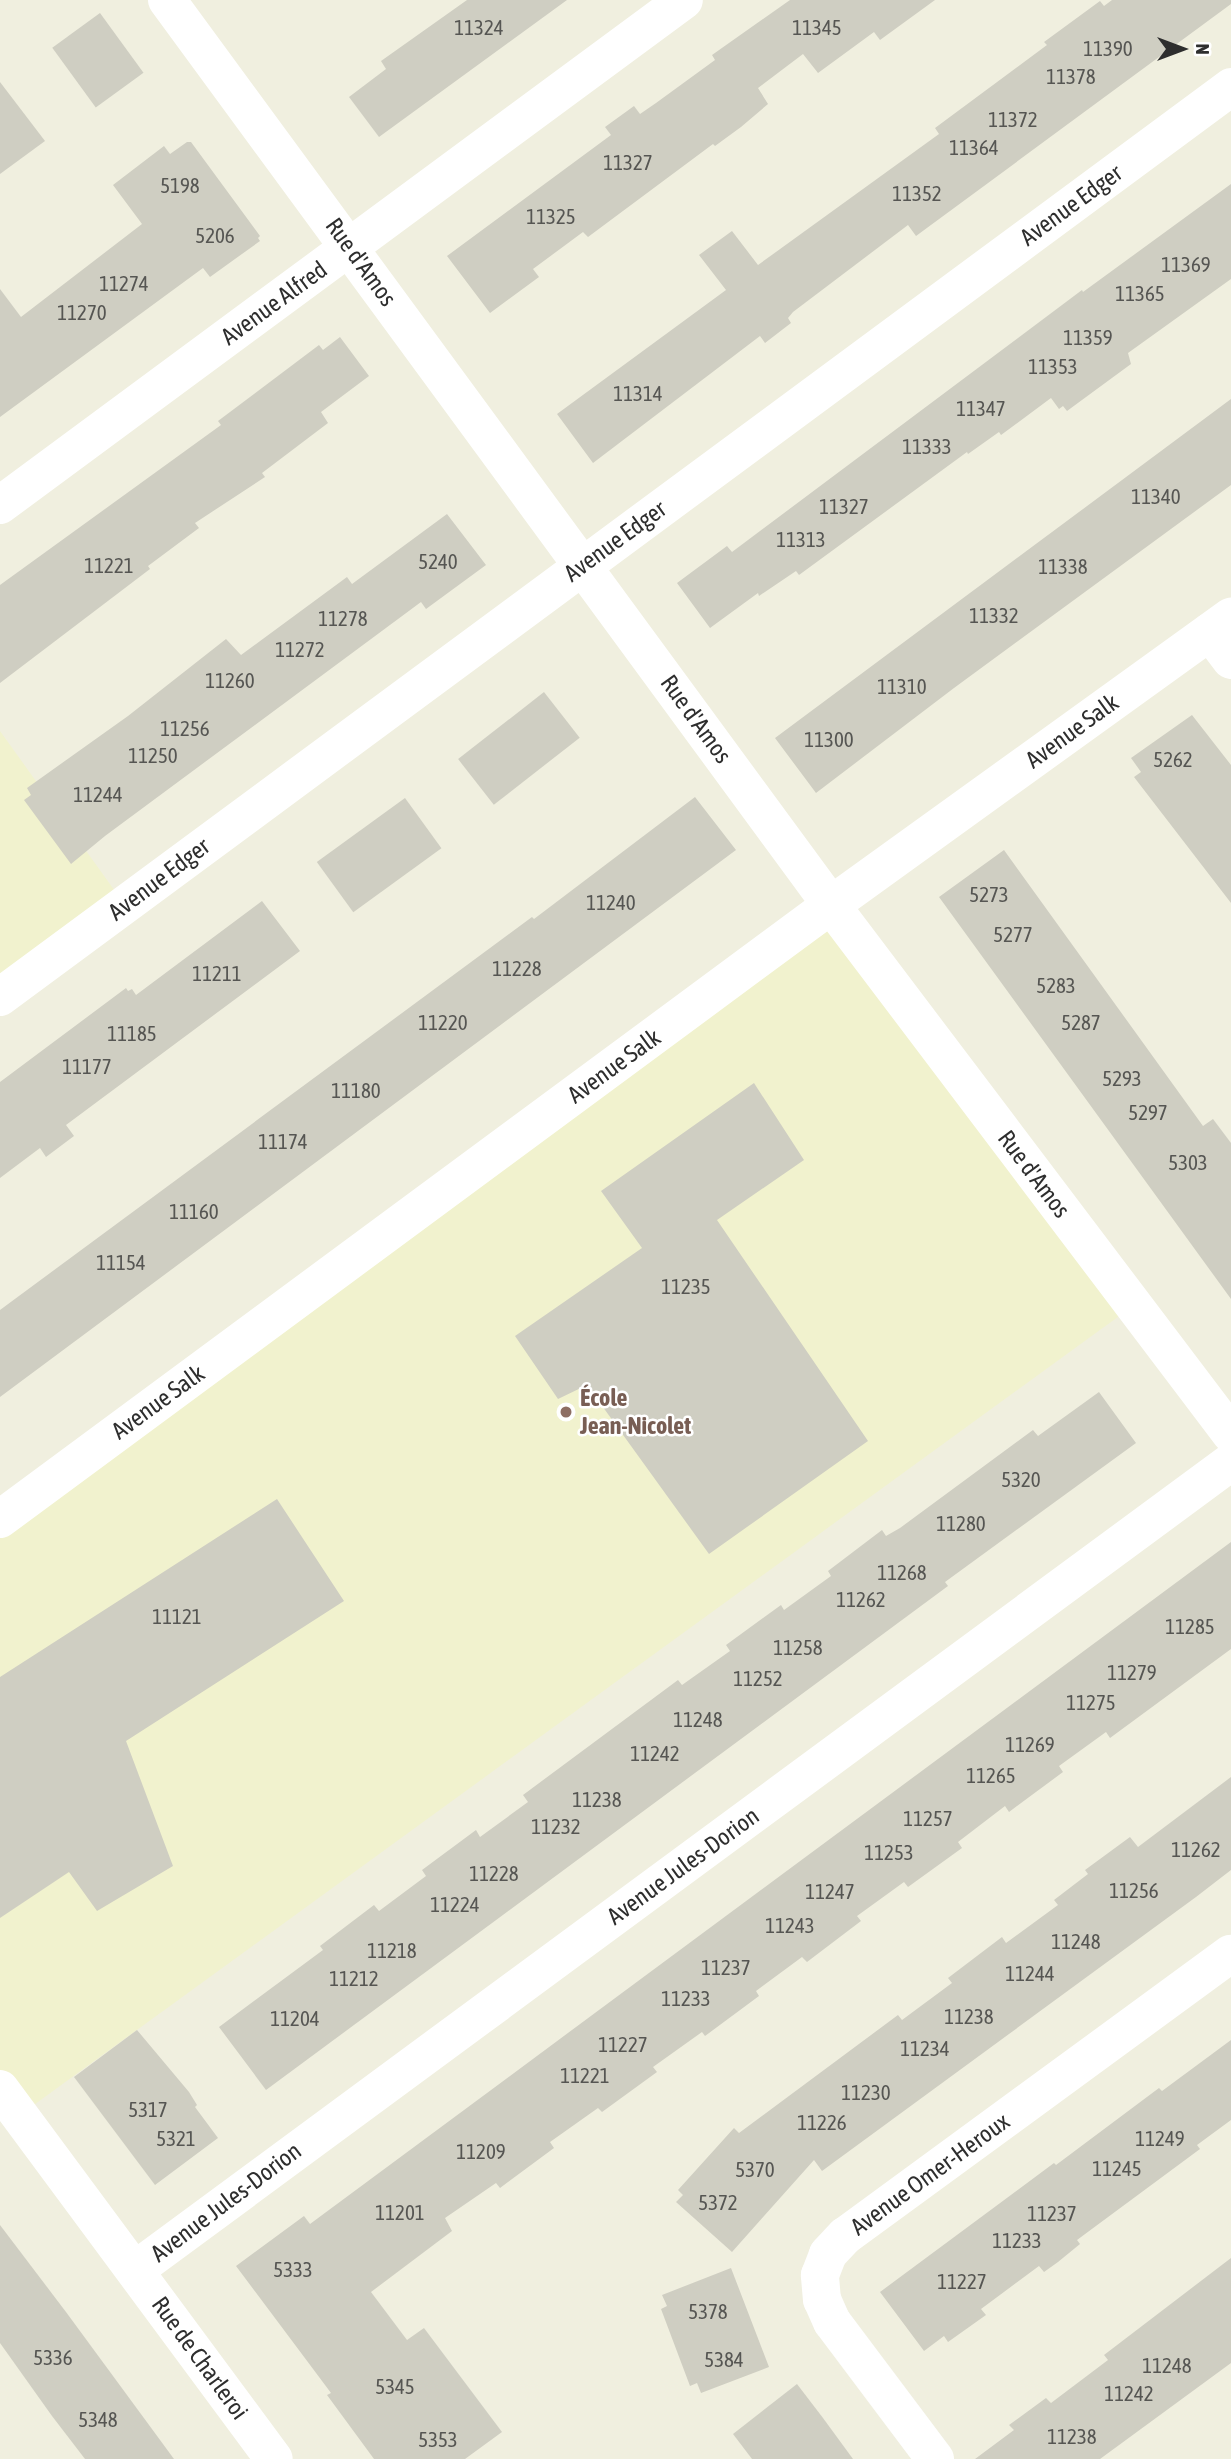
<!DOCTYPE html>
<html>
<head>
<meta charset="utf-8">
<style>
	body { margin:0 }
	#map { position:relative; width:1231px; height:2459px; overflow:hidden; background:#f0efdf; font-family:"Asap Condensed",sans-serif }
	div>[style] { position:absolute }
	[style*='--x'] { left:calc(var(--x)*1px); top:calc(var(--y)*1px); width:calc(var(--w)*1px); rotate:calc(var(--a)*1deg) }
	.education>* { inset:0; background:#f1f2ce }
	.building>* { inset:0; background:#cfcec2; transform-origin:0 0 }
	.minor>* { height:38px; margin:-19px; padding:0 19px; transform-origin:19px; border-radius:19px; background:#fff }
	.dots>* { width:19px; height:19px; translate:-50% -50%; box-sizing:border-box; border:4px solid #fff; border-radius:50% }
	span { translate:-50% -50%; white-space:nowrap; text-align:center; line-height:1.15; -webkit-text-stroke:5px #fff; paint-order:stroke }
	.number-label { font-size:21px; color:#565653 }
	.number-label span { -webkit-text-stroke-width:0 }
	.street-label { font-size:24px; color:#2e2e2e }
	.education-label { font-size:24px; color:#785e54; font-weight:700 }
	.left { translate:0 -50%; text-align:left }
	.north { position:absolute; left:1147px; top:14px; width:70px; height:70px; -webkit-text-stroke:5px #fff; paint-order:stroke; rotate:90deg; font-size:19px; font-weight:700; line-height:28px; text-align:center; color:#2e2e2e }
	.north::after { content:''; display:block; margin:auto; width:24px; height:32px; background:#2e2e2e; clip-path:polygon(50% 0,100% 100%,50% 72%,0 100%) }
</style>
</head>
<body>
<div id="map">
	<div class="education">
		<i style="clip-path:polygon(0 731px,125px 905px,0 997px)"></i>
		<i style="clip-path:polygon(831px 905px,1133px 1306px,20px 2115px,0 2089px,0 1519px)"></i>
	</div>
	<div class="building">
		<i style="clip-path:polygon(467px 0,567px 0,379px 137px,349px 97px,386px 69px,381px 61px)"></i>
		<i style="clip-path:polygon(790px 0,935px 0,880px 40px,874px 32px,818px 73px,803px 54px,758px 88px,768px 104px,741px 127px,715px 146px,713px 144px,588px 237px,583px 232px,533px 269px,539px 277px,490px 313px,447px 256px,611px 135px,605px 127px,634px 106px,640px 114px,656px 103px,715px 60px,712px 55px)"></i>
		<i style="clip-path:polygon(1112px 0,1231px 0,1231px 4px,916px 236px,908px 225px,793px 312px,788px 318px,791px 323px,765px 343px,760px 336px,593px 463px,557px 414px,726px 290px,699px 255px,732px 231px,758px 265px,939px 134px,935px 128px,1047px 45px,1044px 42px,1100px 1px,1104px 6px)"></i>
		<i style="left:100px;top:13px;width:74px;height:59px;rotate:54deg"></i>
		<i style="clip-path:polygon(0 82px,45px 141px,0 174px)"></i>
		<i style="clip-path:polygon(187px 142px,191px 142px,260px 236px,258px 238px,260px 241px,210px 277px,203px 268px,0 417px,0 289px,21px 317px,142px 224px,113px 185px,164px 146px,170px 154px)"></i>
		<i style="clip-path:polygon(1231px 184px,1231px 279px,1128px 353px,1131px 364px,1067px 411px,1063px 406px,1059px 409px,1051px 398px,1001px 435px,999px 432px,968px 454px,967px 452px,799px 575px,796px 571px,759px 596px,758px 593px,710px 628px,677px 583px,727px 546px,732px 552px,1082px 290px,1083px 292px)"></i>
		<i style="clip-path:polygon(340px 337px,369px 376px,321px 412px,328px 423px,262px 473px,265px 477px,195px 523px,199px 528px,148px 566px,150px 569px,0 683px,0 585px,221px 425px,218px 421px,319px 345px,323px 350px)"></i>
		<i style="clip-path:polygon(1231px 399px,1231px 485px,954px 688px,816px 793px,775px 738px)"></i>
		<i style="clip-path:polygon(447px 514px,486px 565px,426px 609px,421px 602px,105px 836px,71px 864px,24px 800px,31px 795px,27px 788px,128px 716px,226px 639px,241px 655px,347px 577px,352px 584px)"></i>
		<i style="left:544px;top:692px;width:58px;height:109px;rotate:52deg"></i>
		<i style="clip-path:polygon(1192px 715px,1231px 765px,1231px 903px,1134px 777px,1141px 772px,1131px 758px)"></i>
		<i style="clip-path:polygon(695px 797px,736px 850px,0 1397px,0 1310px,532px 917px,534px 919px)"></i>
		<i style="left:405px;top:798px;width:62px;height:109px;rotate:54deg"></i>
		<i style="clip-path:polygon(1004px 850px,1203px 1126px,1213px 1119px,1231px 1143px,1231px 1299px,939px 897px)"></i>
		<i style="clip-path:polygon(262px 901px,300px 951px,66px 1125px,74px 1136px,46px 1157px,40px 1148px,0 1178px,0 1082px,126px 988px,128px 991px,132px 989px,136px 995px)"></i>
		<i style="clip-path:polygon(754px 1083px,804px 1160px,717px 1220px,868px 1441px,709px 1554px,587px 1385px,558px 1399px,515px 1336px,642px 1248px,601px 1191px)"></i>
		<i style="clip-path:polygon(1099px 1392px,1136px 1443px,945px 1582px,948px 1586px,266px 2090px,219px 2027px,323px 1950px,320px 1946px,374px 1905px,379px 1911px,426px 1876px,422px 1870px,476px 1830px,480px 1837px,528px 1802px,523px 1795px,678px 1680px,682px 1685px,730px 1651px,726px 1645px,781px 1605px,784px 1610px,831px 1576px,828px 1571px,882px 1530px,886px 1536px,900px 1528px,1033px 1430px,1038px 1436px)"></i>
		<i style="clip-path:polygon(277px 1499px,344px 1601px,126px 1741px,173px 1866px,97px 1911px,69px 1872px,0 1918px,0 1677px)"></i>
		<i style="clip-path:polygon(1231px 1542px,1231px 1649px,1110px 1738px,1106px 1732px,1059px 1766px,1063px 1772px,1009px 1812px,1005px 1806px,958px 1842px,962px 1848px,908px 1887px,904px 1882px,857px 1916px,861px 1921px,807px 1962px,802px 1957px,756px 1991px,759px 1996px,705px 2036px,702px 2032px,653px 2067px,657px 2072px,602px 2112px,598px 2108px,550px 2142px,554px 2148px,500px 2188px,496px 2183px,445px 2218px,452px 2231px,371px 2292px,407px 2340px,424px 2328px,502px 2432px,465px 2459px,374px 2459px,327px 2395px,331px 2393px,236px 2266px,304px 2216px,310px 2224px)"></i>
		<i style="clip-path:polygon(1231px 1777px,1231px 1870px,1196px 1897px,822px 2171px,814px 2160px,732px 2252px,676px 2202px,683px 2195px,678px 2190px,734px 2128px,739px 2133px,898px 2015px,902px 2020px,952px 1983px,948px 1978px,1002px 1937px,1006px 1943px,1058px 1905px,1054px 1900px,1088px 1874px,1085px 1870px,1130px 1837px,1138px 1847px)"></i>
		<i style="clip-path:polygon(137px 2030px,189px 2092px,197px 2105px,195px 2107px,218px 2138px,155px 2185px,74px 2077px)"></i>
		<i style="clip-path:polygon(1231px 2040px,1231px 2120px,1197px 2145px,1200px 2149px,1077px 2240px,1080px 2244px,1058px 2262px,1044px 2272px,1039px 2266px,981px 2309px,986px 2315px,948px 2342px,944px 2336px,924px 2351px,880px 2292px,1054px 2163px,1056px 2165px,1159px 2088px,1162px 2091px)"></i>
		<i style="clip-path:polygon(0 2225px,66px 2312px,174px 2459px,85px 2459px,52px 2416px,0 2343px)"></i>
		<i style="clip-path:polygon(1231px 2258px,1231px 2363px,1100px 2459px,975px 2459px,1014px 2430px,1009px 2425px,1046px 2398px,1051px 2403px,1108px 2360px,1104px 2355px)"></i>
		<i style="clip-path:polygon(731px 2268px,769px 2367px,701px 2393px,697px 2383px,690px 2386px,661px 2309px,667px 2306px,662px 2295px)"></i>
		<i style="clip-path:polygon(797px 2384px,823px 2418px,853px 2459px,752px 2459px,733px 2434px)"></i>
	</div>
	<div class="minor">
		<i style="--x:167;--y:0;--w:1122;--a:53.73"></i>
		<i style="--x:831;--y:905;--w:663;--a:52.91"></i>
		<i style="--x:0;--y:505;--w:850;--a:-36.44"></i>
		<i style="--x:1210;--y:632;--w:35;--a:53"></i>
		<i style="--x:0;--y:997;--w:1531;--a:-36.47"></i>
		<i style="--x:0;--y:1519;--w:1033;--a:-36.46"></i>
		<i style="--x:831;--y:905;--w:493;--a:-35.8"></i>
		<i style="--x:0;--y:2089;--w:460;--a:53.5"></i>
		<i style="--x:135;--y:2270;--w:1362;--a:-36.4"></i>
		<i style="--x:935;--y:2459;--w:171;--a:-126.9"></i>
		<i style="--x:832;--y:2322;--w:24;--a:-114"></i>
		<i style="--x:822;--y:2300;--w:25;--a:-95"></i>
		<i style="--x:820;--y:2275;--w:22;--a:-69"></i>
		<i style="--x:828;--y:2254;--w:25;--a:-47"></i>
		<i style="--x:845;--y:2236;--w:478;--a:-36.2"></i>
	</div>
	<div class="dots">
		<i style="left:566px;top:1412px;background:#8d6e63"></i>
	</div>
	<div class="number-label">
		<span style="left:479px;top:27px">11324</span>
		<span style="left:817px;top:27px">11345</span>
		<span style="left:1108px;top:48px">11390</span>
		<span style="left:1071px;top:76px">11378</span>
		<span style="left:1013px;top:119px">11372</span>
		<span style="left:974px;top:147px">11364</span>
		<span style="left:628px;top:162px">11327</span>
		<span style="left:180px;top:185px">5198</span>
		<span style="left:917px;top:193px">11352</span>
		<span style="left:551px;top:216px">11325</span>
		<span style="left:215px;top:235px">5206</span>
		<span style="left:1186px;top:264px">11369</span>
		<span style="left:124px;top:283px">11274</span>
		<span style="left:1140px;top:293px">11365</span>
		<span style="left:82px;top:312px">11270</span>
		<span style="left:1088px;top:337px">11359</span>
		<span style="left:1053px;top:366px">11353</span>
		<span style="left:638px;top:393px">11314</span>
		<span style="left:981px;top:408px">11347</span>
		<span style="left:927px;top:446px">11333</span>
		<span style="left:1156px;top:496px">11340</span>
		<span style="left:844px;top:506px">11327</span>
		<span style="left:801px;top:539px">11313</span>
		<span style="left:438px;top:561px">5240</span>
		<span style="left:109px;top:565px">11221</span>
		<span style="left:1063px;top:566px">11338</span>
		<span style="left:994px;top:615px">11332</span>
		<span style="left:343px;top:618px">11278</span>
		<span style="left:300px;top:649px">11272</span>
		<span style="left:230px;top:680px">11260</span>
		<span style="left:902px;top:686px">11310</span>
		<span style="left:185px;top:728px">11256</span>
		<span style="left:829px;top:739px">11300</span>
		<span style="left:153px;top:755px">11250</span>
		<span style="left:1173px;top:759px">5262</span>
		<span style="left:98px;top:794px">11244</span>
		<span style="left:989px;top:894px">5273</span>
		<span style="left:611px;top:902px">11240</span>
		<span style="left:1013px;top:934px">5277</span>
		<span style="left:517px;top:968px">11228</span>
		<span style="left:217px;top:973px">11211</span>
		<span style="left:1056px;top:985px">5283</span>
		<span style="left:443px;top:1022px">11220</span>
		<span style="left:1081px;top:1022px">5287</span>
		<span style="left:132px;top:1033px">11185</span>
		<span style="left:87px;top:1066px">11177</span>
		<span style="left:1122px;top:1078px">5293</span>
		<span style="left:356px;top:1090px">11180</span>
		<span style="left:1148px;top:1112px">5297</span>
		<span style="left:283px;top:1141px">11174</span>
		<span style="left:1188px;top:1162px">5303</span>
		<span style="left:194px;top:1211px">11160</span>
		<span style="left:121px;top:1262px">11154</span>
		<span style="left:686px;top:1286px">11235</span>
		<span style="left:1021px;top:1479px">5320</span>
		<span style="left:961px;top:1523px">11280</span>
		<span style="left:902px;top:1572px">11268</span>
		<span style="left:861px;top:1599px">11262</span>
		<span style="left:177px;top:1616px">11121</span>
		<span style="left:1190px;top:1626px">11285</span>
		<span style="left:798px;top:1647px">11258</span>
		<span style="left:1132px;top:1672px">11279</span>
		<span style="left:758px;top:1678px">11252</span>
		<span style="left:1091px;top:1702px">11275</span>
		<span style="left:698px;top:1719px">11248</span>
		<span style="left:1030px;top:1744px">11269</span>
		<span style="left:655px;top:1753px">11242</span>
		<span style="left:991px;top:1775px">11265</span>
		<span style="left:597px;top:1799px">11238</span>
		<span style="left:928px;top:1818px">11257</span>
		<span style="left:556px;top:1826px">11232</span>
		<span style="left:1196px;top:1849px">11262</span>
		<span style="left:889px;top:1852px">11253</span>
		<span style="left:494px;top:1873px">11228</span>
		<span style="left:1134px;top:1890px">11256</span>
		<span style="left:830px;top:1891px">11247</span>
		<span style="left:455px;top:1904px">11224</span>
		<span style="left:790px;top:1925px">11243</span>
		<span style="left:1076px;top:1941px">11248</span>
		<span style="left:392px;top:1950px">11218</span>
		<span style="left:726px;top:1967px">11237</span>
		<span style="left:1030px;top:1973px">11244</span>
		<span style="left:354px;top:1978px">11212</span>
		<span style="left:686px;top:1998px">11233</span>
		<span style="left:969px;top:2016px">11238</span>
		<span style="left:295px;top:2018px">11204</span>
		<span style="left:623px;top:2044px">11227</span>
		<span style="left:925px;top:2048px">11234</span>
		<span style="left:585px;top:2075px">11221</span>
		<span style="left:866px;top:2092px">11230</span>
		<span style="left:148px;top:2109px">5317</span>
		<span style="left:822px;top:2122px">11226</span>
		<span style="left:176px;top:2138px">5321</span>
		<span style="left:1160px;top:2138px">11249</span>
		<span style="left:481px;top:2151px">11209</span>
		<span style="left:1117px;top:2168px">11245</span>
		<span style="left:755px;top:2169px">5370</span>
		<span style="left:718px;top:2202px">5372</span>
		<span style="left:400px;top:2212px">11201</span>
		<span style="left:1052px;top:2213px">11237</span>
		<span style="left:1017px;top:2240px">11233</span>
		<span style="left:293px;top:2269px">5333</span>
		<span style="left:962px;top:2281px">11227</span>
		<span style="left:708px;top:2311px">5378</span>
		<span style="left:53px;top:2357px">5336</span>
		<span style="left:724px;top:2359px">5384</span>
		<span style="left:1167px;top:2365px">11248</span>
		<span style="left:395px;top:2386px">5345</span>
		<span style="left:1129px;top:2393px">11242</span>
		<span style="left:98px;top:2419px">5348</span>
		<span style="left:1072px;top:2436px">11238</span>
		<span style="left:438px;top:2439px">5353</span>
	</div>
	<div class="street-label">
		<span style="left:1071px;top:205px;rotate:-36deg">Avenue Edger</span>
		<span style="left:361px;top:262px;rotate:54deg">Rue d'Amos</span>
		<span style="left:274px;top:303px;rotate:-36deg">Avenue Alfred</span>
		<span style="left:615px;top:541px;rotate:-36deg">Avenue Edger</span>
		<span style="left:696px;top:719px;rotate:54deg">Rue d'Amos</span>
		<span style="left:1072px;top:731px;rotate:-36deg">Avenue Salk</span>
		<span style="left:159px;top:879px;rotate:-37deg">Avenue Edger</span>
		<span style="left:614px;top:1066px;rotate:-36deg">Avenue Salk</span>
		<span style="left:1034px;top:1174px;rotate:53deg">Rue d'Amos</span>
		<span style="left:158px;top:1402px;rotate:-36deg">Avenue Salk</span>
		<span style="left:683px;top:1866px;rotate:-36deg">Avenue Jules-Dorion</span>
		<span style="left:930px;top:2174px;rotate:-36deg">Avenue Omer-Heroux</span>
		<span style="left:226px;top:2202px;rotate:-37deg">Avenue Jules-Dorion</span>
		<span style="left:200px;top:2358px;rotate:54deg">Rue de Charleroi</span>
	</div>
	<div class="education-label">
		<span class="left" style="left:580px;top:1412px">École<br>Jean-Nicolet</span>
	</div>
	<div class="north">N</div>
</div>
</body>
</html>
